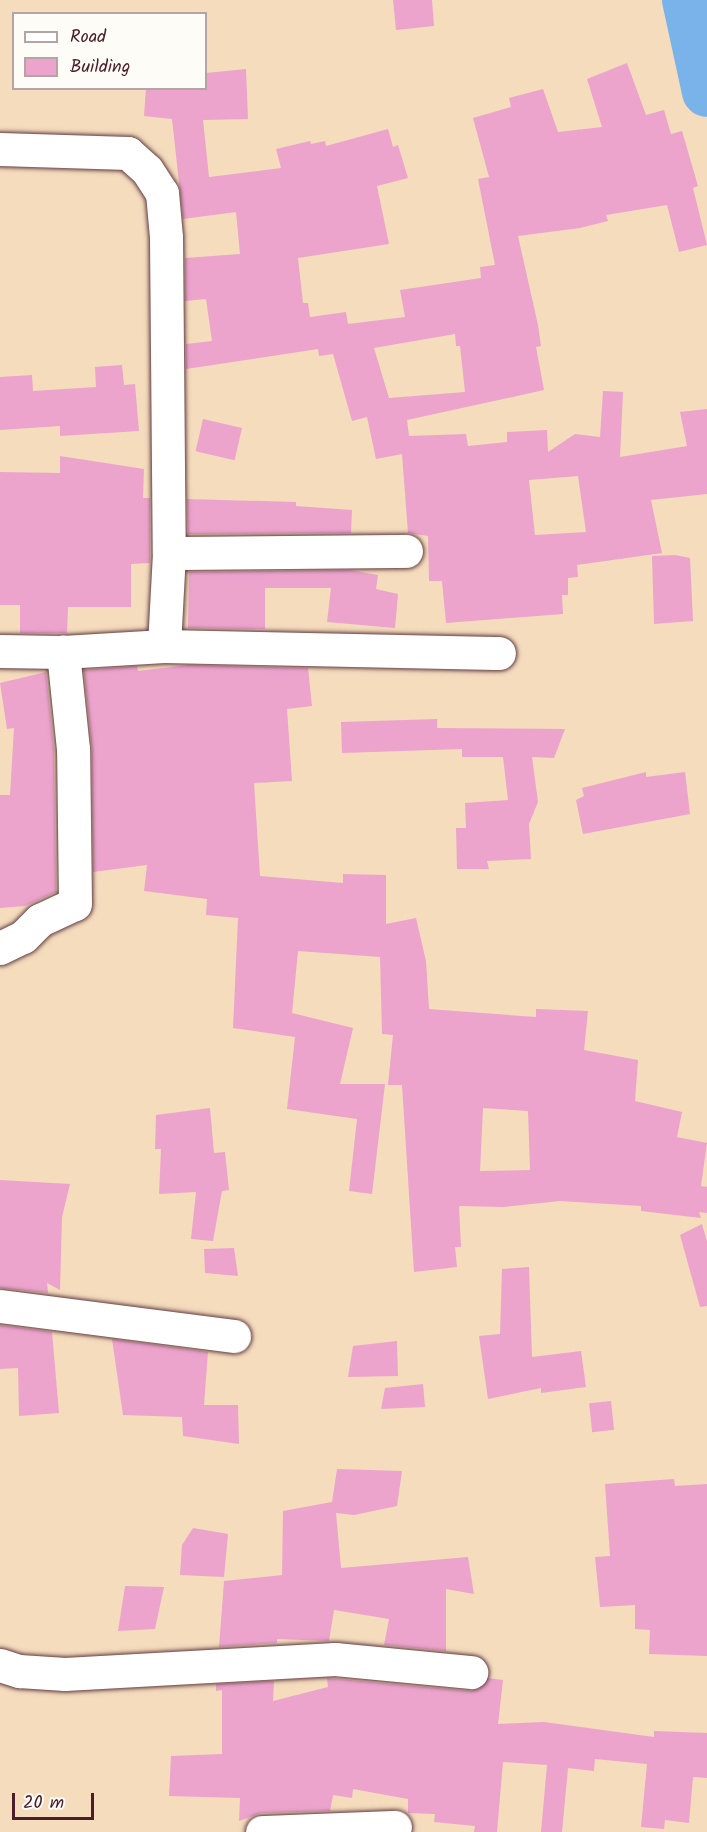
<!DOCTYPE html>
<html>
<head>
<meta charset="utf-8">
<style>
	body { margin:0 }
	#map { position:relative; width:707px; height:1832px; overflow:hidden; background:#f4dcbd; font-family:Kalam,sans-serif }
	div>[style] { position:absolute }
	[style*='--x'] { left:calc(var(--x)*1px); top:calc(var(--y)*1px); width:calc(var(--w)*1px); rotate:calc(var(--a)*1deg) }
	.river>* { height:50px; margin:-25px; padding:0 25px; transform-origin:25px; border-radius:25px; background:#7ab2ea }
	.building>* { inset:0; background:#eca4cd; transform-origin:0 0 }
	.roads { filter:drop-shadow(0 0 2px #643b41) drop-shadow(0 0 2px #643b41) }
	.minor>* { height:33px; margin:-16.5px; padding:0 16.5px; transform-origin:16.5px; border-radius:16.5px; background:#fff }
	span { translate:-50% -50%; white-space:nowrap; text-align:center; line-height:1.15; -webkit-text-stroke:6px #fdfcf7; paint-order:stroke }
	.legend { position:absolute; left:12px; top:12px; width:195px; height:78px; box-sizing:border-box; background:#fdfcf7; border:2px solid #b5a4a5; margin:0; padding:8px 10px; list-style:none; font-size:18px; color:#4a1f2b }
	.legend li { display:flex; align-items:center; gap:12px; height:30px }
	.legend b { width:30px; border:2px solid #b5a4a5 }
	.scale { position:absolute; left:12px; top:1793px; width:82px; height:27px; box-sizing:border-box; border:3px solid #4a1f2b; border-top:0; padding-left:8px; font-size:18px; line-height:21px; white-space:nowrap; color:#4a1f2b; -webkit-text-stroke:4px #fdfcf7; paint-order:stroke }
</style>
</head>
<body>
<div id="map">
	<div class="river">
		<i style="--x:687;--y:0;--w:94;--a:77.7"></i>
	</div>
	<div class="building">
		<i style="clip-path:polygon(393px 0,432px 0,434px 26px,396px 30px)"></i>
		<i style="clip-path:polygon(evenodd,627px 63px,646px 115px,664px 110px,671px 134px,682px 131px,698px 186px,693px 188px,707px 245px,679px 252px,667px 205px,606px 215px,608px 221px,580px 228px,518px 236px,538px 325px,541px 346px,536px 347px,544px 390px,407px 420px,409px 436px,466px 434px,468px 446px,507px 442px,507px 432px,547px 430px,548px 452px,575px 434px,600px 437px,603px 391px,623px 392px,620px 457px,687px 446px,680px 412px,707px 409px,707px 494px,651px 500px,662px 553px,577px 565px,578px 577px,568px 578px,568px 595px,562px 595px,563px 614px,446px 623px,442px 581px,429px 581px,428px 536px,408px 533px,402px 454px,376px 459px,367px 417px,352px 421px,333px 354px,319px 356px,318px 349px,186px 369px,186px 344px,212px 341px,206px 299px,185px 301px,185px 258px,240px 254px,236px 212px,183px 219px,172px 119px,144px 116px,146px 88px,206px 88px,206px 73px,246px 69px,248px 119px,203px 120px,209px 177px,281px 168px,276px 149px,310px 141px,311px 144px,325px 141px,326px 146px,388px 129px,393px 147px,398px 145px,408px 178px,377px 186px,389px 244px,298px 258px,303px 303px,308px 303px,310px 317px,346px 312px,348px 324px,405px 317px,400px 290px,481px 278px,480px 267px,495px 265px,478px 179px,489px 177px,473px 118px,511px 107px,509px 98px,543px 89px,558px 132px,602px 127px,587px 79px,627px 63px,455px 334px,456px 346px,460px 346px,465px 392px,389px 398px,374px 348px,455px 334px,627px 63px,578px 476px,586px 532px,535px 535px,529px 480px,578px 476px)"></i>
		<i style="clip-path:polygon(122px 365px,124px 385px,135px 384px,139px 431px,60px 436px,60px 426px,0 430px,0 377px,32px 375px,33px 391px,96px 387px,95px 367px)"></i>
		<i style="left:203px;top:419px;width:40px;height:33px;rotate:13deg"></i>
		<i style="clip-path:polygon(60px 456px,144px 469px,143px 498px,150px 498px,150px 563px,131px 564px,131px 607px,68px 607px,67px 633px,20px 633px,20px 605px,0 605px,0 472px,60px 473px)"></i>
		<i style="clip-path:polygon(187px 499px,296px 502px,296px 506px,352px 510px,351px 533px,188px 534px)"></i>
		<i style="clip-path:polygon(675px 555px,690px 558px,693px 621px,654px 624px,652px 556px)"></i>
		<i style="clip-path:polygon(350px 570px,378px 575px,376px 589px,398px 594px,395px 628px,327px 622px,331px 588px,265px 588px,265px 629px,188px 628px,189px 572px)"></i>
		<i style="clip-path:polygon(evenodd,188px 665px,308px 668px,312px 706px,287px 709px,292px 781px,254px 783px,260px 876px,343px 883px,343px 874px,386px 875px,386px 924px,416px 918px,426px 961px,429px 1009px,536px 1017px,536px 1009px,588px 1011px,584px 1050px,638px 1060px,635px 1101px,682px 1112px,677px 1137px,707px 1143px,701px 1186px,707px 1187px,707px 1213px,699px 1212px,701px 1218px,641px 1211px,641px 1206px,560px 1201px,504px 1207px,459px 1206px,461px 1247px,455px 1247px,457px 1267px,414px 1272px,402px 1085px,388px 1085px,393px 1035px,382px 1034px,380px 957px,298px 951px,292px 1013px,353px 1028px,340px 1084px,385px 1084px,372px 1194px,349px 1191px,357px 1119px,287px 1109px,295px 1037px,233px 1028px,238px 918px,206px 915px,207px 899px,144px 891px,147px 865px,93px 872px,92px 749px,84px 670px,137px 666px,138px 671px,188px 665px,483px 1108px,528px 1111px,530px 1170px,480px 1171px,483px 1108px)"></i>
		<i style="clip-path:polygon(46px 672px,54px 750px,56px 892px,25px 906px,0 908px,0 795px,10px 795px,14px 728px,7px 729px,0 683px)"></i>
		<i style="clip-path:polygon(437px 719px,437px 728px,565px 729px,554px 758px,532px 757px,538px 802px,529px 824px,531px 859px,487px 861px,489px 869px,457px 869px,456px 828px,466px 828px,465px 803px,508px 800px,503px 757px,462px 757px,462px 749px,342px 753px,341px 722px)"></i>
		<i style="clip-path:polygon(646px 772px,646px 777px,685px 772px,690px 814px,583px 834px,576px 800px,584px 796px,582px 788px)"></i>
		<i style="clip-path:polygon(210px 1108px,214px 1153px,225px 1152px,229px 1190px,222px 1191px,213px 1241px,191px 1239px,196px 1192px,159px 1194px,161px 1149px,155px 1149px,156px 1115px)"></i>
		<i style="clip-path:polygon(0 1180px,70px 1184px,62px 1217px,60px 1290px,47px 1283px,48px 1293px,0 1288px)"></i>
		<i style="clip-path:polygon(702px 1224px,707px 1242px,707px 1306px,700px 1307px,680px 1235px)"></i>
		<i style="clip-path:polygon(234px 1248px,238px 1276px,205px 1273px,204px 1249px)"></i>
		<i style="clip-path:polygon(529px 1267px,532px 1357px,581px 1351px,586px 1387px,541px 1393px,541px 1388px,488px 1399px,479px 1336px,500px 1334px,502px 1269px)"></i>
		<i style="clip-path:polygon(0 1325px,52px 1332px,59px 1413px,19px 1416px,18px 1368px,0 1369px)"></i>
		<i style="clip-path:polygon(112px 1339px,208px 1352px,204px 1405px,238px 1405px,239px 1444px,183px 1436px,182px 1417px,123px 1415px)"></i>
		<i style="clip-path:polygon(397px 1341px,398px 1376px,348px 1377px,353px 1346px)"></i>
		<i style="clip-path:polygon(423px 1384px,425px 1407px,381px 1409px,385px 1388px)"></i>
		<i style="left:611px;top:1401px;width:29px;height:22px;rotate:84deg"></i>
		<i style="clip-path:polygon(337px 1469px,402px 1471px,397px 1506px,354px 1515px,336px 1513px,341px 1568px,468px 1557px,474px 1594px,446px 1589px,446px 1651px,384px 1645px,389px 1619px,334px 1610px,329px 1641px,277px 1639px,277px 1643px,219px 1647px,224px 1581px,282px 1575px,283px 1511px,332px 1502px)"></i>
		<i style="clip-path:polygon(674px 1479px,675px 1486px,707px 1484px,707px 1656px,649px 1654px,650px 1630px,635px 1629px,635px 1605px,600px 1607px,595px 1557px,610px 1556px,605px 1484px)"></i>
		<i style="clip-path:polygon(193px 1528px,228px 1534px,224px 1577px,180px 1575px,182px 1545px)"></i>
		<i style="clip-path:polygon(125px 1586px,164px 1587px,155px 1629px,118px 1631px)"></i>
		<i style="clip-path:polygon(327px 1678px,469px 1691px,479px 1689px,488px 1678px,503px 1680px,498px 1724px,544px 1722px,654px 1737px,654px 1731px,707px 1733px,707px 1778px,693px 1777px,689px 1823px,665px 1820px,664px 1829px,641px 1827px,647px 1764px,595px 1759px,594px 1771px,568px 1768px,562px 1832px,541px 1832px,547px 1765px,503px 1762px,497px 1832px,474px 1832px,475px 1826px,434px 1822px,435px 1814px,408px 1813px,408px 1799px,353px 1789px,352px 1798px,333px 1795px,330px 1811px,261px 1813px,239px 1821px,240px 1798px,169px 1796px,171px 1756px,222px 1754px,222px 1690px,216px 1691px,216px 1684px,274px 1681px,273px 1701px,328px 1687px)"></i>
	</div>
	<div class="roads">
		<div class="minor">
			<i style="--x:0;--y:149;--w:128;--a:1.8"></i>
			<i style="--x:128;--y:153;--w:25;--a:42"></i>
			<i style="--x:147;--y:170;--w:27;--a:57"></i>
			<i style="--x:162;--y:193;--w:44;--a:84.8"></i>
			<i style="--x:166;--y:237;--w:316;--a:89.5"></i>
			<i style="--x:169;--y:553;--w:93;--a:93.1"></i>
			<i style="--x:169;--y:553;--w:237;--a:-0.5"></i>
			<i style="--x:0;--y:651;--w:63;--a:0.9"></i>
			<i style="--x:63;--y:652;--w:101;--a:-3.4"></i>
			<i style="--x:164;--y:646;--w:335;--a:1.2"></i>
			<i style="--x:0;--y:948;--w:25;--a:-26"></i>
			<i style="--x:23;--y:937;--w:24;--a:-45"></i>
			<i style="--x:40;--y:920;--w:38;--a:-25"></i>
			<i style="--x:75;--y:904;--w:155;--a:-90.7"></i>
			<i style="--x:73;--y:749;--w:98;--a:-95.9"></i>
			<i style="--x:0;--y:1306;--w:236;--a:7.3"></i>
			<i style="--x:0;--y:1665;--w:20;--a:18"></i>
			<i style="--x:19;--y:1671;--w:46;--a:3.7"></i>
			<i style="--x:65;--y:1674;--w:270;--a:-3.2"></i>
			<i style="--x:335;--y:1659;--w:137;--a:5.5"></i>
			<i style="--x:262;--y:1832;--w:133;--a:-2.2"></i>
		</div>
	</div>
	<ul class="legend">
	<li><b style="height:8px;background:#fff"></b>Road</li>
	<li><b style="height:16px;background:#eca4cd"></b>Building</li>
	</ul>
	<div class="scale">20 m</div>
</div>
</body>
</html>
